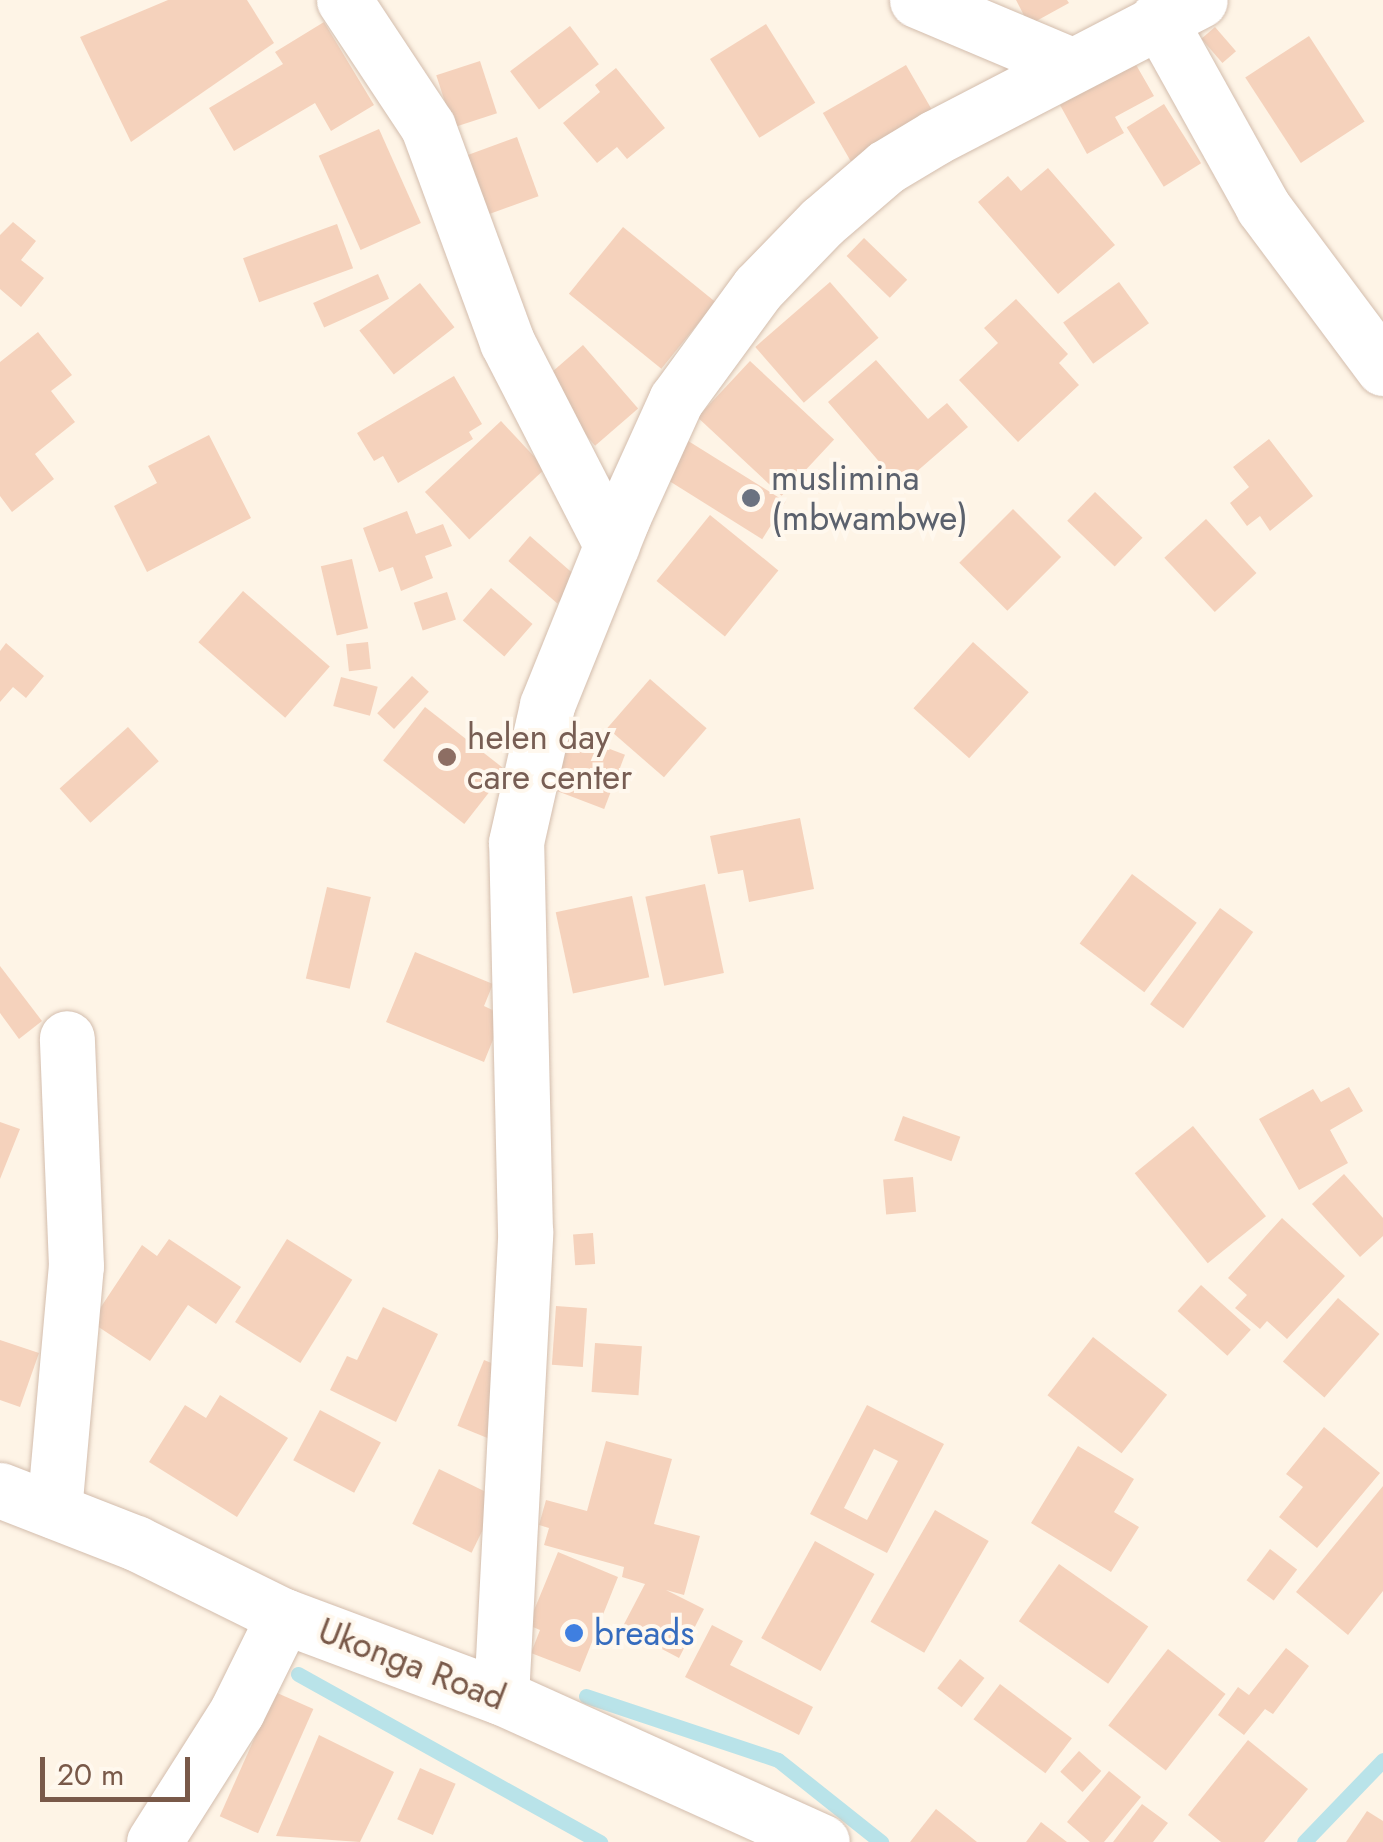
<!DOCTYPE html>
<html>
<head>
<meta charset="utf-8">
<style>
	body { margin:0 }
	#map { position:relative; width:1383px; height:1842px; overflow:hidden; background:#fef4e6; font-family:Jost,sans-serif }
	div>[style] { position:absolute }
	[style*='--x'] { left:calc(var(--x)*1px); top:calc(var(--y)*1px); width:calc(var(--w)*1px); rotate:calc(var(--a)*1deg) }
	.stream>* { height:15px; margin:-7.5px; padding:0 7.5px; transform-origin:7.5px; border-radius:7.5px; background:#b9e3e9 }
	.building>* { inset:0; background:#f5d2bc; transform-origin:0 0 }
	.roads { filter:drop-shadow(0 0 2px #d3bdad) drop-shadow(0 0 2px #d3bdad) }
	.minor>* { height:55px; margin:-27.5px; padding:0 27.5px; transform-origin:27.5px; border-radius:27.5px; background:#fff }
	.dots>* { width:28px; height:28px; translate:-50% -50%; box-sizing:border-box; border:5px solid #fff8ee; border-radius:50% }
	span { translate:-50% -50%; white-space:nowrap; text-align:center; line-height:1.15; -webkit-text-stroke:8px #fff8ee; paint-order:stroke }
	.worship-label { font-size:35px; color:#5b616d }
	.left { translate:0 -50%; text-align:left }
	.education-label { font-size:35px; color:#785e54 }
	.shop-label { font-size:35px; color:#366cbe }
	.street-label { font-size:35px; color:#795949 }
	.scale { position:absolute; left:40px; top:1757px; width:150px; height:45px; box-sizing:border-box; border:5px solid #795949; border-top:0; padding-left:12px; font-size:30px; line-height:35px; white-space:nowrap; color:#795949; -webkit-text-stroke:8px #fff8ee; paint-order:stroke }
</style>
</head>
<body>
<div id="map">
	<div class="stream">
		<i style="--x:298;--y:1674;--w:346;--a:29.1"></i>
		<i style="--x:586;--y:1696;--w:202;--a:18.4"></i>
		<i style="--x:778;--y:1760;--w:132;--a:38.5"></i>
		<i style="--x:1304;--y:1842;--w:114;--a:-46.1"></i>
	</div>
	<div class="building">
		<i style="clip-path:polygon(168px 0,247px 0,274px 43px,131px 142px,80px 37px)"></i>
		<i style="clip-path:polygon(1016px 0,1067px 0,1069px 3px,1029px 25px)"></i>
		<i style="clip-path:polygon(324px 22px,374px 105px,331px 131px,315px 103px,234px 151px,209px 108px,283px 64px,275px 52px)"></i>
		<i style="left:766px;top:24px;width:93px;height:66px;rotate:58deg"></i>
		<i style="left:570px;top:26px;width:48px;height:75px;rotate:53deg"></i>
		<i style="left:1215px;top:27px;width:32px;height:18px;rotate:49deg"></i>
		<i style="left:1309px;top:36px;width:102px;height:76px;rotate:57deg"></i>
		<i style="left:480px;top:61px;width:55px;height:46px;rotate:72deg"></i>
		<i style="clip-path:polygon(1135px 63px,1154px 96px,1115px 117px,1124px 133px,1087px 154px,1060px 105px)"></i>
		<i style="left:906px;top:65px;width:59px;height:96px;rotate:60deg"></i>
		<i style="clip-path:polygon(616px 68px,665px 128px,627px 159px,617px 147px,597px 163px,563px 123px,600px 92px,595px 85px)"></i>
		<i style="left:1164px;top:104px;width:70px;height:44px;rotate:58deg"></i>
		<i style="left:379px;top:129px;width:103px;height:66px;rotate:66deg"></i>
		<i style="left:517px;top:137px;width:63px;height:56px;rotate:70deg"></i>
		<i style="clip-path:polygon(1048px 168px,1115px 245px,1058px 294px,978px 202px,1008px 176px,1021px 191px)"></i>
		<i style="clip-path:polygon(13px 222px,36px 241px,21px 260px,44px 278px,21px 307px,0 289px,0 235px)"></i>
		<i style="left:337px;top:224px;width:47px;height:100px;rotate:70deg"></i>
		<i style="left:623px;top:227px;width:119px;height:86px;rotate:39deg"></i>
		<i style="left:864px;top:238px;width:60px;height:25px;rotate:44deg"></i>
		<i style="left:378px;top:274px;width:27px;height:71px;rotate:66deg"></i>
		<i style="left:830px;top:282px;width:74px;height:99px;rotate:49deg"></i>
		<i style="left:1119px;top:282px;width:51px;height:69px;rotate:54deg"></i>
		<i style="left:420px;top:283px;width:56px;height:77px;rotate:52deg"></i>
		<i style="clip-path:polygon(1016px 299px,1068px 354px,1059px 363px,1079px 385px,1018px 442px,959px 380px,998px 343px,984px 328px)"></i>
		<i style="clip-path:polygon(38px 332px,72px 375px,51px 391px,75px 422px,35px 454px,54px 479px,12px 512px,0 496px,0 362px)"></i>
		<i style="left:583px;top:345px;width:84px;height:57px;rotate:49deg"></i>
		<i style="clip-path:polygon(876px 360px,928px 419px,947px 403px,968px 427px,900px 486px,828px 402px)"></i>
		<i style="left:750px;top:361px;width:115px;height:77px;rotate:43deg"></i>
		<i style="clip-path:polygon(454px 376px,482px 424px,469px 432px,473px 439px,398px 483px,383px 456px,374px 461px,357px 433px)"></i>
		<i style="left:501px;top:421px;width:65px;height:104px;rotate:47deg"></i>
		<i style="left:677px;top:434px;width:128px;height:44px;rotate:32deg"></i>
		<i style="clip-path:polygon(209px 435px,251px 518px,147px 572px,114px 506px,157px 483px,148px 466px)"></i>
		<i style="clip-path:polygon(1269px 439px,1313px 496px,1270px 531px,1260px 516px,1247px 526px,1230px 503px,1249px 487px,1233px 467px)"></i>
		<i style="left:1095px;top:492px;width:66px;height:40px;rotate:44deg"></i>
		<i style="left:1013px;top:509px;width:68px;height:76px;rotate:45deg"></i>
		<i style="clip-path:polygon(407px 511px,416px 534px,443px 524px,452px 546px,425px 556px,433px 578px,401px 591px,393px 567px,379px 572px,363px 528px)"></i>
		<i style="left:710px;top:515px;width:88px;height:85px;rotate:39deg"></i>
		<i style="left:1206px;top:519px;width:74px;height:57px;rotate:47deg"></i>
		<i style="left:530px;top:536px;width:65px;height:33px;rotate:41deg"></i>
		<i style="left:352px;top:559px;width:71px;height:32px;rotate:77deg"></i>
		<i style="left:491px;top:588px;width:55px;height:43px;rotate:41deg"></i>
		<i style="left:243px;top:591px;width:115px;height:68px;rotate:41deg"></i>
		<i style="left:447px;top:592px;width:29px;height:35px;rotate:72deg"></i>
		<i style="left:368px;top:642px;width:27px;height:22px;rotate:84deg"></i>
		<i style="left:973px;top:642px;width:75px;height:89px;rotate:42deg"></i>
		<i style="clip-path:polygon(6px 643px,44px 676px,26px 698px,13px 687px,0 702px,0 651px)"></i>
		<i style="left:412px;top:676px;width:23px;height:51px;rotate:43deg"></i>
		<i style="left:341px;top:677px;width:38px;height:30px;rotate:15deg"></i>
		<i style="left:650px;top:679px;width:75px;height:65px;rotate:41deg"></i>
		<i style="left:425px;top:707px;width:103px;height:68px;rotate:38deg"></i>
		<i style="left:128px;top:727px;width:46px;height:92px;rotate:48deg"></i>
		<i style="left:568px;top:733px;width:61px;height:58px;rotate:21deg"></i>
		<i style="clip-path:polygon(800px 818px,814px 889px,749px 902px,743px 870px,718px 874px,710px 836px)"></i>
		<i style="left:1132px;top:874px;width:81px;height:87px;rotate:37deg"></i>
		<i style="left:705px;top:884px;width:91px;height:61px;rotate:78deg"></i>
		<i style="left:327px;top:887px;width:45px;height:94px;rotate:13deg"></i>
		<i style="left:632px;top:896px;width:83px;height:78px;rotate:78deg"></i>
		<i style="left:1220px;top:908px;width:41px;height:119px;rotate:36deg"></i>
		<i style="clip-path:polygon(415px 952px,493px 984px,484px 1006px,503px 1015px,484px 1062px,386px 1022px)"></i>
		<i style="clip-path:polygon(0 966px,42px 1021px,19px 1039px,0 1013px)"></i>
		<i style="clip-path:polygon(1349px 1087px,1363px 1111px,1330px 1130px,1348px 1163px,1299px 1190px,1259px 1119px,1313px 1089px,1321px 1102px)"></i>
		<i style="left:903px;top:1116px;width:61px;height:26px;rotate:20deg"></i>
		<i style="clip-path:polygon(0 1122px,20px 1129px,0 1179px)"></i>
		<i style="left:1193px;top:1126px;width:116px;height:75px;rotate:51deg"></i>
		<i style="clip-path:polygon(1344px 1174px,1383px 1218px,1383px 1236px,1360px 1257px,1312px 1204px)"></i>
		<i style="left:913px;top:1177px;width:35px;height:30px;rotate:85deg"></i>
		<i style="clip-path:polygon(1282px 1218px,1345px 1276px,1287px 1339px,1267px 1321px,1260px 1329px,1235px 1308px,1247px 1295px,1228px 1278px)"></i>
		<i style="left:593px;top:1233px;width:31px;height:20px;rotate:86deg"></i>
		<i style="clip-path:polygon(169px 1239px,241px 1287px,216px 1324px,188px 1305px,150px 1361px,91px 1322px,142px 1245px,157px 1256px)"></i>
		<i style="left:287px;top:1239px;width:77px;height:98px;rotate:32deg"></i>
		<i style="left:1201px;top:1285px;width:67px;height:35px;rotate:42deg"></i>
		<i style="left:1338px;top:1298px;width:55px;height:84px;rotate:41deg"></i>
		<i style="left:556px;top:1306px;width:31px;height:59px;rotate:4deg"></i>
		<i style="clip-path:polygon(383px 1307px,438px 1334px,396px 1422px,330px 1390px,347px 1356px,357px 1360px)"></i>
		<i style="left:1093px;top:1337px;width:94px;height:74px;rotate:38deg"></i>
		<i style="clip-path:polygon(0 1340px,39px 1353px,20px 1407px,0 1400px)"></i>
		<i style="left:595px;top:1343px;width:47px;height:49px;rotate:4deg"></i>
		<i style="left:484px;top:1360px;width:35px;height:71px;rotate:22deg"></i>
		<i style="clip-path:polygon(220px 1395px,288px 1438px,237px 1517px,149px 1462px,185px 1405px,206px 1418px)"></i>
		<i style="clip-path:polygon(evenodd,867px 1405px,944px 1444px,887px 1553px,810px 1514px,867px 1405px,874px 1449px,898px 1461px,867px 1520px,844px 1508px,874px 1449px)"></i>
		<i style="left:320px;top:1410px;width:69px;height:57px;rotate:28deg"></i>
		<i style="clip-path:polygon(1324px 1427px,1380px 1473px,1317px 1548px,1279px 1517px,1303px 1487px,1286px 1474px)"></i>
		<i style="clip-path:polygon(606px 1441px,672px 1459px,654px 1524px,700px 1536px,684px 1595px,666px 1590px,704px 1609px,679px 1658px,622px 1628px,645px 1584px,622px 1577px,624px 1567px,544px 1545px,549px 1528px,539px 1525px,546px 1500px,587px 1511px)"></i>
		<i style="clip-path:polygon(1078px 1446px,1134px 1479px,1114px 1512px,1139px 1527px,1111px 1572px,1031px 1523px)"></i>
		<i style="left:439px;top:1469px;width:66px;height:61px;rotate:26deg"></i>
		<i style="clip-path:polygon(1383px 1486px,1383px 1591px,1348px 1635px,1296px 1592px)"></i>
		<i style="left:935px;top:1510px;width:62px;height:129px;rotate:30deg"></i>
		<i style="left:815px;top:1541px;width:68px;height:111px;rotate:29deg"></i>
		<i style="left:1270px;top:1549px;width:34px;height:39px;rotate:37deg"></i>
		<i style="clip-path:polygon(558px 1552px,618px 1577px,580px 1672px,531px 1653px,540px 1630px,528px 1625px)"></i>
		<i style="left:1059px;top:1564px;width:109px;height:70px;rotate:35deg"></i>
		<i style="clip-path:polygon(712px 1625px,743px 1641px,730px 1665px,813px 1707px,799px 1735px,685px 1677px)"></i>
		<i style="clip-path:polygon(1286px 1648px,1309px 1666px,1273px 1714px,1265px 1709px,1244px 1735px,1218px 1715px,1238px 1687px,1249px 1695px)"></i>
		<i style="left:1168px;top:1649px;width:73px;height:97px;rotate:38deg"></i>
		<i style="left:960px;top:1659px;width:31px;height:37px;rotate:38deg"></i>
		<i style="left:1000px;top:1684px;width:90px;height:44px;rotate:37deg"></i>
		<i style="left:275px;top:1692px;width:42px;height:136px;rotate:24deg"></i>
		<i style="clip-path:polygon(319px 1735px,394px 1772px,360px 1842px,276px 1836px)"></i>
		<i style="clip-path:polygon(1248px 1740px,1308px 1789px,1264px 1842px,1221px 1842px,1188px 1815px)"></i>
		<i style="left:1079px;top:1751px;width:30px;height:28px;rotate:42deg"></i>
		<i style="left:420px;top:1768px;width:39px;height:56px;rotate:24deg"></i>
		<i style="clip-path:polygon(1109px 1771px,1141px 1797px,1104px 1842px,1090px 1842px,1067px 1822px)"></i>
		<i style="clip-path:polygon(1142px 1804px,1168px 1823px,1153px 1842px,1113px 1842px)"></i>
		<i style="clip-path:polygon(936px 1809px,977px 1842px,910px 1842px)"></i>
		<i style="clip-path:polygon(1367px 1811px,1383px 1821px,1383px 1842px,1346px 1842px)"></i>
		<i style="clip-path:polygon(1041px 1822px,1067px 1842px,1026px 1842px)"></i>
	</div>
	<div class="roads">
		<div class="minor">
			<i style="--x:344;--y:0;--w:152;--a:56.5"></i>
			<i style="--x:428;--y:127;--w:229;--a:69.8"></i>
			<i style="--x:507;--y:342;--w:229;--a:62.8"></i>
			<i style="--x:917;--y:0;--w:167;--a:22.9"></i>
			<i style="--x:1158;--y:18;--w:216;--a:60.9"></i>
			<i style="--x:1263;--y:207;--w:201;--a:53.3"></i>
			<i style="--x:0;--y:1490;--w:146;--a:21.3"></i>
			<i style="--x:136;--y:1543;--w:165;--a:26.3"></i>
			<i style="--x:284;--y:1616;--w:232;--a:20.5"></i>
			<i style="--x:501;--y:1697;--w:352;--a:24.3"></i>
			<i style="--x:54;--y:1511;--w:246;--a:-84.9"></i>
			<i style="--x:76;--y:1266;--w:228;--a:-92.3"></i>
			<i style="--x:501;--y:1697;--w:466;--a:-87"></i>
			<i style="--x:525;--y:1232;--w:390;--a:-91.3"></i>
			<i style="--x:516;--y:842;--w:140;--a:-77.2"></i>
			<i style="--x:547;--y:705;--w:201;--a:-68"></i>
			<i style="--x:622;--y:519;--w:131;--a:-65.6"></i>
			<i style="--x:676;--y:400;--w:139;--a:-53.8"></i>
			<i style="--x:758;--y:288;--w:92;--a:-45.9"></i>
			<i style="--x:822;--y:222;--w:84;--a:-40.7"></i>
			<i style="--x:886;--y:167;--w:58;--a:-31"></i>
			<i style="--x:936;--y:137;--w:297;--a:-27.4"></i>
			<i style="--x:154;--y:1842;--w:155;--a:-57.6"></i>
			<i style="--x:237;--y:1711;--w:106;--a:-63.7"></i>
		</div>
	</div>
	<div class="dots">
		<i style="left:751px;top:498px;background:#6b7280"></i>
		<i style="left:447px;top:757px;background:#8d6e63"></i>
		<i style="left:574px;top:1633px;background:#3f7fe0"></i>
	</div>
	<div class="worship-label">
		<span class="left" style="left:771px;top:498px">muslimina<br>(mbwambwe)</span>
	</div>
	<div class="education-label">
		<span class="left" style="left:467px;top:757px">helen day<br>care center</span>
	</div>
	<div class="shop-label">
		<span class="left" style="left:594px;top:1633px">breads</span>
	</div>
	<div class="street-label">
		<span style="left:412px;top:1664px;rotate:21deg">Ukonga Road</span>
	</div>
	<div class="scale">20 m</div>
</div>
</body>
</html>
